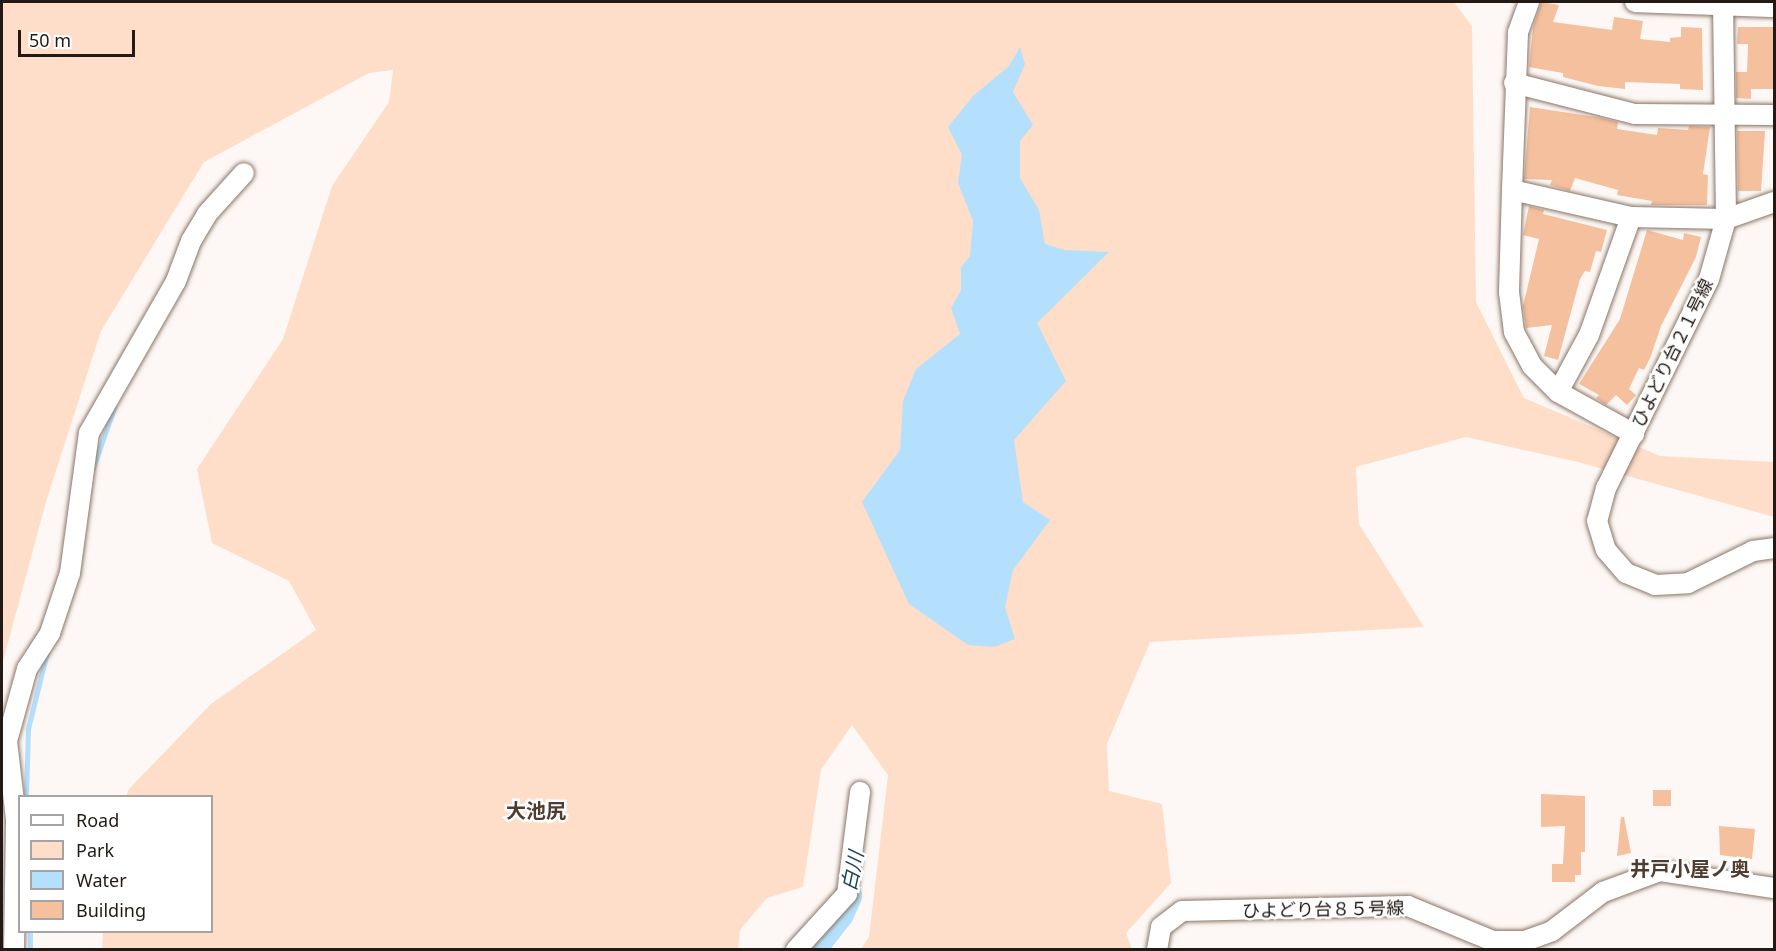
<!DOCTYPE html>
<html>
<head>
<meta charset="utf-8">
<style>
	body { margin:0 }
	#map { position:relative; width:1776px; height:951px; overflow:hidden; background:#fdf8f5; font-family:"Noto Sans","Noto Sans JP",sans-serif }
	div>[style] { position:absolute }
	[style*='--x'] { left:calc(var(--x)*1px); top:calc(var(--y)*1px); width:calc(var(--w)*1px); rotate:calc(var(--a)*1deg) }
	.green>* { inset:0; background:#fedec9 }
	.water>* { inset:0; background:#b4e0fd }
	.stream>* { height:4.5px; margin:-2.25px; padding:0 2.25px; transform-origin:2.25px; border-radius:2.25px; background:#b4e0fd }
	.river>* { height:28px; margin:-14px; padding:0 14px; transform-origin:14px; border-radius:14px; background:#b4e0fd }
	.building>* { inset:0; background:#f4c09d; transform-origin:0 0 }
	.roads { filter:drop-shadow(0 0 2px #8b7567) drop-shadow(0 0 2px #8b7567) }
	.minor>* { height:20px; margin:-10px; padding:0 10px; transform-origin:10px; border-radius:10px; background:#fff }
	span { translate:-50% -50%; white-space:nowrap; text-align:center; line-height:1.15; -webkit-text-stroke:5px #fff; paint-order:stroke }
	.street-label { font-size:18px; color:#231a15 }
	.neighbourhood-label { font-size:20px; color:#503d30; font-weight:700 }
	.water-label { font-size:20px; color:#1a465e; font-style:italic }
	.frame { position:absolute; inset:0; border:3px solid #231a15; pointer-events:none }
	.legend { position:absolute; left:18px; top:795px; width:195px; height:138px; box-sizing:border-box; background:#fff; border:2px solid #a7a3a1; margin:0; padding:8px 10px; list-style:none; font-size:18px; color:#231a15 }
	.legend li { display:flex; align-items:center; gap:12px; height:30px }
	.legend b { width:30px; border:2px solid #a7a3a1 }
	.scale { position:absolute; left:18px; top:30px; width:117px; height:27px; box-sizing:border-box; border:3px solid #231a15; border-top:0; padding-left:8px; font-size:18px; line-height:21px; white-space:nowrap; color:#231a15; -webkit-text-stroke:4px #fff; paint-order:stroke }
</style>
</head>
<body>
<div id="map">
	<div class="green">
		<i style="clip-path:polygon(2px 2px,1454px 2px,1472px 26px,1476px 302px,1524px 398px,1660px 456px,1774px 462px,1774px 517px,1578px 462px,1466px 437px,1356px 467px,1359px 524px,1424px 627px,1150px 642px,1107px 744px,1109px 791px,1162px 804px,1171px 883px,1126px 933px,1132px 949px,861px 949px,869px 937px,888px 775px,852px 725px,821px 770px,803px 887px,767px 898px,740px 930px,738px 949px,102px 949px,103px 932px,212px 932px,212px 796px,126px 796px,129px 789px,211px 704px,316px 630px,289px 581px,212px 543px,197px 469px,283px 339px,332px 186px,389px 102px,393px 70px,369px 73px,204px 162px,101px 331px,46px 502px,2px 665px)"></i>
	</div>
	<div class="water">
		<i style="clip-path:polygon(1020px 47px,1025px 64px,1013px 92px,1033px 125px,1020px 141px,1020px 178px,1039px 210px,1045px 244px,1065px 250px,1109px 252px,1037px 323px,1066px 381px,1014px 440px,1023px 502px,1050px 520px,1013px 570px,1005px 607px,1015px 639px,994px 647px,968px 645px,909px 604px,862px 502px,900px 450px,903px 401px,916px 369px,960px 334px,951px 308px,961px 290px,961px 267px,970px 256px,973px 221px,958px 183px,962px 155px,948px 127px,973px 96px,1009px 66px)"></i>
	</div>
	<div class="stream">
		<i style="--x:93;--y:468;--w:64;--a:-70.7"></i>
		<i style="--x:26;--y:796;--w:67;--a:-88.3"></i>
		<i style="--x:28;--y:729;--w:79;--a:-76.1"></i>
		<i style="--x:30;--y:950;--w:18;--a:-90"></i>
	</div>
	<div class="river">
		<i style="--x:812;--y:950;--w:46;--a:-52.1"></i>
		<i style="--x:840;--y:914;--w:20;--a:-66"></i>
	</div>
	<div class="building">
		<i style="clip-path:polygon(1541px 2px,1559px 5px,1553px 22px,1612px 30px,1614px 17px,1643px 21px,1640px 39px,1670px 42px,1670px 38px,1681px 37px,1681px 27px,1702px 28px,1703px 90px,1680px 89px,1680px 84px,1625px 82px,1625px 89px,1598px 86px,1563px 77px,1563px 73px,1529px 67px,1533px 27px)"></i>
		<i style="clip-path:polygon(1738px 27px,1774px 27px,1774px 89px,1751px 89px,1751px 99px,1736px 98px,1736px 72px,1747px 72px,1748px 44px,1737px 44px)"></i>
		<i style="clip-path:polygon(1530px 107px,1602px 118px,1618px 122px,1617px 129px,1657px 135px,1658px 128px,1688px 130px,1689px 126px,1710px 127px,1703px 174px,1708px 175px,1707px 205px,1651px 205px,1652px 201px,1617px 195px,1618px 190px,1575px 178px,1570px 191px,1550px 185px,1552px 180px,1524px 179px)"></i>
		<i style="clip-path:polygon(1737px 131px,1765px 131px,1761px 191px,1738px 191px)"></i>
		<i style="clip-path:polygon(1529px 206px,1544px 210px,1543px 214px,1607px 230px,1601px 252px,1596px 251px,1590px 272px,1585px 271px,1580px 279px,1558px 360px,1544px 356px,1552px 325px,1526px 328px,1523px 306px,1539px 239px,1523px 235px)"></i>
		<i style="clip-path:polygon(1647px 230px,1683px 240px,1684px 233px,1701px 237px,1696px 257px,1661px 326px,1651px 356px,1644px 370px,1639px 368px,1629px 389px,1636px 395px,1627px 405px,1616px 395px,1606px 405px,1596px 398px,1599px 395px,1579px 384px,1620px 319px)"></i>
		<i style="left:1653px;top:790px;width:18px;height:16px"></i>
		<i style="clip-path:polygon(1541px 794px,1585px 796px,1585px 852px,1581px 852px,1581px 875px,1575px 875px,1575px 882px,1552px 882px,1552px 864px,1563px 864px,1565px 826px,1541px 827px)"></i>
		<i style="clip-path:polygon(1621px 817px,1624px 817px,1631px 853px,1617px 856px)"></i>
		<i style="clip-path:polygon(1719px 826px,1755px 829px,1752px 859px,1720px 855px)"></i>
	</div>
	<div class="roads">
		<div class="minor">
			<i style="--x:1529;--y:2;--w:33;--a:110"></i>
			<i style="--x:1518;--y:33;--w:157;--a:92.2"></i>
			<i style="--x:1512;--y:190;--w:122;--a:12.8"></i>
			<i style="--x:1631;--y:217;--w:95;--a:1.2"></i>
			<i style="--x:1726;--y:219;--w:51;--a:-19.5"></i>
			<i style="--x:1635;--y:2;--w:139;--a:2.1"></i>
			<i style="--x:1723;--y:2;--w:217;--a:89.2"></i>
			<i style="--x:1726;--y:219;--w:62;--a:105.8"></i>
			<i style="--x:1709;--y:279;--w:233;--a:116.2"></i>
			<i style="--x:1606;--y:488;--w:34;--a:105"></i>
			<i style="--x:1597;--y:521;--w:30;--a:73"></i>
			<i style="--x:1606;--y:550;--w:30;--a:49"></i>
			<i style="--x:1626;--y:573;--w:31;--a:22"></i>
			<i style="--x:1655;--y:585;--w:33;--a:-3"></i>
			<i style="--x:1688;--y:583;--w:72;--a:-26.2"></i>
			<i style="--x:1753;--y:551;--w:21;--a:-8"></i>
			<i style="--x:1514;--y:83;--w:125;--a:14.4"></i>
			<i style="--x:1635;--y:114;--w:139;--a:0.4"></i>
			<i style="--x:1512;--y:190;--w:102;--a:91.7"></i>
			<i style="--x:1509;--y:292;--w:40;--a:82.9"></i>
			<i style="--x:1514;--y:332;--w:38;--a:62"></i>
			<i style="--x:1532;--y:366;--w:37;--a:45"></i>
			<i style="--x:1558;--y:392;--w:87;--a:28.9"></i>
			<i style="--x:1558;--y:392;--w:65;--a:-61.5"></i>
			<i style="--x:1589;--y:335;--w:125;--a:-70.4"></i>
			<i style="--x:14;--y:950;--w:131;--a:-89.1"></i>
			<i style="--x:16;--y:819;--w:79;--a:-96.6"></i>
			<i style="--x:7;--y:741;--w:75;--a:-74.5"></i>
			<i style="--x:27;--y:669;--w:43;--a:-57.4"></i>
			<i style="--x:50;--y:633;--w:63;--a:-71.6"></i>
			<i style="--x:70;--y:573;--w:141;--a:-82.3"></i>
			<i style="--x:89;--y:433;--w:175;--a:-60.2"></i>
			<i style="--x:176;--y:281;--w:43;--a:-69.4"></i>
			<i style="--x:191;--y:241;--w:31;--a:-59"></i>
			<i style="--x:207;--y:214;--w:55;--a:-47.9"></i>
			<i style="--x:796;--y:950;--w:76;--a:-47.7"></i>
			<i style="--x:847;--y:894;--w:103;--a:-82.7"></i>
			<i style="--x:1157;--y:950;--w:23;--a:-80"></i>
			<i style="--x:1161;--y:927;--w:26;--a:-37"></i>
			<i style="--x:1182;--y:911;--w:226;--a:-1.3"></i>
			<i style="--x:1408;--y:906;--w:92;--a:22.4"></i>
			<i style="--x:1493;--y:941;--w:32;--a:0"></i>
			<i style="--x:1525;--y:941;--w:29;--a:-20"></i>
			<i style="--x:1552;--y:931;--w:64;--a:-37.4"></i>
			<i style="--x:1603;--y:892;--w:61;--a:-20.2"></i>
			<i style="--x:1660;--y:871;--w:115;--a:8.5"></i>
		</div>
	</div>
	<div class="street-label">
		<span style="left:1672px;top:353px;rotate:-64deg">ひよどり台２１号線</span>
		<span style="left:1323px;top:909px;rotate:-1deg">ひよどり台８５号線</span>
	</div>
	<div class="neighbourhood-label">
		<span style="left:536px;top:810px">大池尻</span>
		<span style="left:1690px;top:868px">井戸小屋ノ奥</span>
	</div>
	<div class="water-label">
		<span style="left:852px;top:871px;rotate:-78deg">白川</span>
	</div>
	<div class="frame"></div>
	<ul class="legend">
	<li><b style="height:8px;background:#fff"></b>Road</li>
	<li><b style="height:16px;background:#fedec9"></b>Park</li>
	<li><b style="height:16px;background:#b4e0fd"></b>Water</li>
	<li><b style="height:16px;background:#f4c09d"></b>Building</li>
	</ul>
	<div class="scale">50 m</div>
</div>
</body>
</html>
